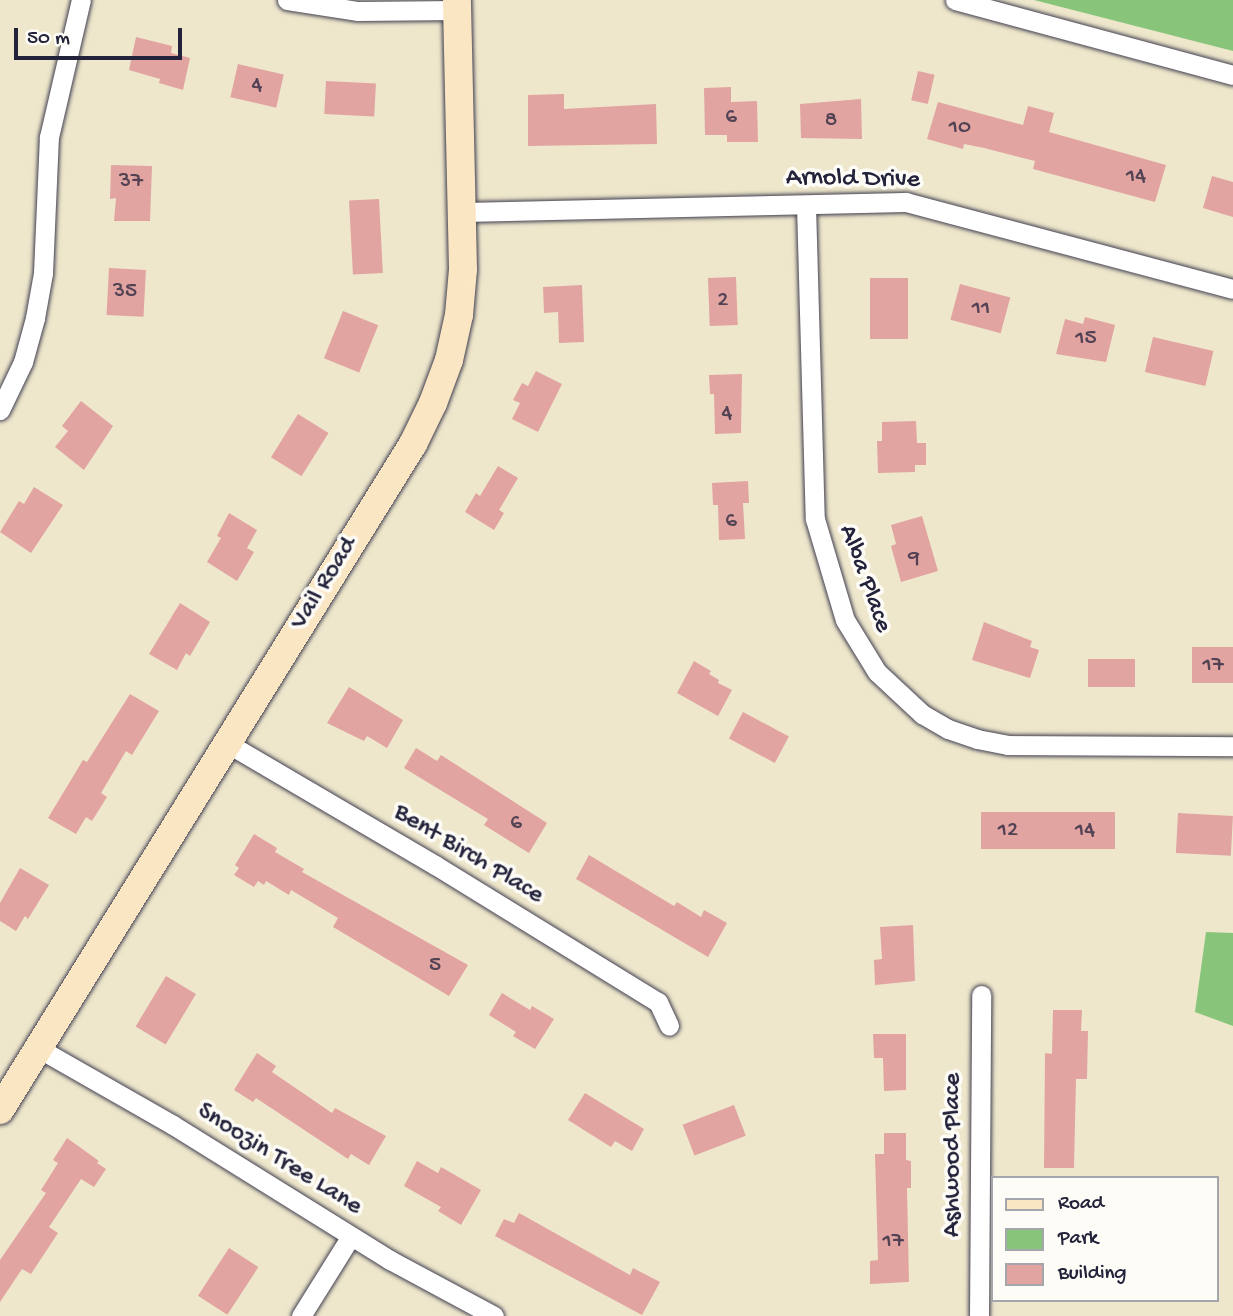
<!DOCTYPE html>
<html>
<head>
<meta charset="utf-8">
<style>
	body { margin:0 }
	#map { position:relative; width:1233px; height:1316px; overflow:hidden; background:#efe7cc; font-family:"Gochi Hand",sans-serif }
	div>[style] { position:absolute }
	[style*='--x'] { left:calc(var(--x)*1px); top:calc(var(--y)*1px); width:calc(var(--w)*1px); rotate:calc(var(--a)*1deg) }
	.green>* { inset:0; background:#88c57b }
	.building>* { inset:0; background:#e1a4a1; transform-origin:0 0 }
	.roads { filter:drop-shadow(0 0 2px #414051) drop-shadow(0 0 2px #414051) }
	.street>* { height:19px; margin:-9.5px; padding:0 9.5px; transform-origin:9.5px; border-radius:9.5px; background:#fff }
	.secondary>* { height:28px; margin:-14px; padding:0 14px; transform-origin:14px; border-radius:14px; background:#fbe6c4 }
	span { translate:-50% -50%; white-space:nowrap; text-align:center; line-height:1.15; -webkit-text-stroke:7px #fdfcf7; paint-order:stroke }
	.number-label { font-size:23px; color:#524254 }
	.number-label span { -webkit-text-stroke-width:0 }
	.street-label { font-size:26px; color:#22223b }
	.legend { position:absolute; left:991px; top:1176px; width:228px; height:126px; box-sizing:border-box; background:#fdfcf7; border:2px solid #a5a5ac; margin:0; padding:9px 12px; list-style:none; font-size:21px; color:#22223b }
	.legend li { display:flex; align-items:center; gap:14px; height:35px }
	.legend b { width:35px; border:2px solid #a5a5ac }
	.scale { position:absolute; left:14px; top:28px; width:168px; height:32px; box-sizing:border-box; border:4px solid #22223b; border-top:0; padding-left:9px; font-size:21px; line-height:24px; white-space:nowrap; color:#22223b; -webkit-text-stroke:5px #fdfcf7; paint-order:stroke }
</style>
</head>
<body>
<div id="map">
	<div class="green">
		<i style="clip-path:polygon(1034px 0,1233px 0,1233px 51px)"></i>
		<i style="clip-path:polygon(1206px 932px,1233px 933px,1233px 1026px,1195px 1012px)"></i>
	</div>
	<div class="building">
		<i style="clip-path:polygon(136px 37px,172px 46px,171px 53px,190px 58px,183px 90px,159px 83px,160px 79px,129px 70px)"></i>
		<i style="left:238px;top:64px;width:47px;height:34px;rotate:13deg"></i>
		<i style="left:918px;top:71px;width:17px;height:30px;rotate:13deg"></i>
		<i style="left:326px;top:81px;width:50px;height:33px;rotate:3deg"></i>
		<i style="clip-path:polygon(731px 87px,731px 102px,757px 101px,758px 142px,727px 142px,727px 135px,705px 135px,704px 88px)"></i>
		<i style="clip-path:polygon(564px 94px,564px 109px,656px 104px,657px 144px,528px 146px,528px 95px)"></i>
		<i style="clip-path:polygon(861px 99px,862px 139px,801px 138px,800px 104px)"></i>
		<i style="clip-path:polygon(938px 102px,1023px 125px,1028px 106px,1054px 113px,1049px 132px,1166px 165px,1155px 202px,1033px 169px,1035px 161px,984px 148px,964px 144px,963px 149px,927px 139px)"></i>
		<i style="clip-path:polygon(111px 165px,152px 166px,150px 221px,114px 221px,116px 198px,110px 199px)"></i>
		<i style="clip-path:polygon(1212px 176px,1233px 182px,1233px 217px,1203px 208px)"></i>
		<i style="left:379px;top:199px;width:74px;height:30px;rotate:87deg"></i>
		<i style="left:109px;top:268px;width:37px;height:47px;rotate:3deg"></i>
		<i style="left:736px;top:277px;width:48px;height:28px;rotate:88deg"></i>
		<i style="left:908px;top:278px;width:61px;height:38px;rotate:90deg"></i>
		<i style="left:960px;top:284px;width:52px;height:37px;rotate:15deg"></i>
		<i style="clip-path:polygon(582px 285px,584px 342px,559px 343px,558px 312px,544px 313px,543px 287px)"></i>
		<i style="left:343px;top:311px;width:38px;height:51px;rotate:22deg"></i>
		<i style="clip-path:polygon(1085px 317px,1115px 325px,1106px 362px,1056px 354px,1065px 319px,1083px 324px)"></i>
		<i style="left:1153px;top:337px;width:62px;height:36px;rotate:13deg"></i>
		<i style="clip-path:polygon(536px 371px,562px 384px,538px 432px,512px 419px,520px 403px,513px 400px,522px 383px,528px 386px)"></i>
		<i style="clip-path:polygon(742px 374px,741px 433px,715px 434px,714px 394px,710px 394px,709px 375px)"></i>
		<i style="clip-path:polygon(81px 401px,113px 426px,84px 470px,55px 447px,68px 431px,62px 426px)"></i>
		<i style="left:298px;top:414px;width:36px;height:51px;rotate:32deg"></i>
		<i style="clip-path:polygon(916px 421px,917px 443px,926px 443px,926px 465px,915px 465px,915px 472px,878px 473px,877px 441px,882px 441px,882px 422px)"></i>
		<i style="clip-path:polygon(498px 466px,518px 478px,499px 510px,504px 513px,494px 530px,465px 512px,476px 493px,480px 496px)"></i>
		<i style="clip-path:polygon(748px 481px,749px 503px,743px 503px,745px 539px,719px 540px,718px 505px,713px 505px,712px 483px)"></i>
		<i style="clip-path:polygon(34px 487px,63px 505px,31px 553px,0 532px,19px 501px,24px 504px)"></i>
		<i style="clip-path:polygon(229px 513px,257px 530px,247px 548px,254px 552px,237px 581px,207px 562px,221px 538px,217px 536px)"></i>
		<i style="clip-path:polygon(922px 516px,938px 571px,901px 582px,891px 546px,896px 544px,891px 525px)"></i>
		<i style="clip-path:polygon(180px 603px,210px 622px,190px 656px,186px 653px,177px 670px,149px 654px)"></i>
		<i style="clip-path:polygon(984px 622px,1032px 641px,1030px 647px,1039px 650px,1030px 678px,972px 660px)"></i>
		<i style="left:1233px;top:647px;width:36px;height:41px;rotate:90deg"></i>
		<i style="left:1088px;top:659px;width:47px;height:28px"></i>
		<i style="clip-path:polygon(694px 661px,711px 671px,709px 674px,719px 680px,718px 683px,732px 690px,718px 716px,677px 693px)"></i>
		<i style="clip-path:polygon(349px 687px,403px 720px,387px 748px,367px 736px,364px 741px,327px 723px)"></i>
		<i style="clip-path:polygon(130px 694px,159px 711px,132px 755px,126px 751px,101px 793px,107px 797px,92px 821px,86px 817px,76px 834px,48px 818px,83px 760px,87px 762px)"></i>
		<i style="left:743px;top:712px;width:52px;height:30px;rotate:28deg"></i>
		<i style="clip-path:polygon(416px 748px,437px 761px,441px 755px,547px 823px,529px 853px,484px 825px,488px 819px,404px 768px)"></i>
		<i style="left:981px;top:812px;width:134px;height:37px"></i>
		<i style="left:1178px;top:813px;width:55px;height:40px;rotate:3deg"></i>
		<i style="clip-path:polygon(254px 834px,277px 848px,275px 852px,304px 869px,302px 872px,468px 965px,449px 996px,333px 927px,338px 918px,291px 890px,289px 895px,266px 881px,264px 885px,258px 881px,254px 887px,234px 875px,239px 868px,235px 865px)"></i>
		<i style="clip-path:polygon(589px 855px,674px 906px,677px 902px,701px 917px,704px 910px,727px 923px,708px 957px,576px 879px)"></i>
		<i style="clip-path:polygon(20px 868px,49px 885px,28px 919px,25px 916px,16px 931px,0 921px,0 903px)"></i>
		<i style="clip-path:polygon(913px 925px,915px 981px,875px 985px,874px 960px,882px 959px,880px 927px)"></i>
		<i style="left:166px;top:976px;width:35px;height:59px;rotate:31deg"></i>
		<i style="clip-path:polygon(502px 993px,530px 1010px,532px 1006px,554px 1019px,535px 1049px,513px 1036px,516px 1032px,489px 1015px)"></i>
		<i style="clip-path:polygon(1053px 1010px,1082px 1010px,1081px 1031px,1088px 1031px,1087px 1079px,1076px 1079px,1074px 1168px,1044px 1168px,1045px 1053px,1052px 1054px)"></i>
		<i style="clip-path:polygon(873px 1034px,906px 1034px,906px 1090px,884px 1091px,883px 1058px,874px 1058px)"></i>
		<i style="clip-path:polygon(257px 1053px,276px 1066px,272px 1072px,332px 1113px,335px 1108px,386px 1136px,369px 1165px,351px 1154px,348px 1159px,256px 1098px,253px 1102px,234px 1090px)"></i>
		<i style="clip-path:polygon(585px 1093px,644px 1129px,632px 1151px,615px 1141px,611px 1147px,568px 1120px)"></i>
		<i style="left:734px;top:1105px;width:33px;height:55px;rotate:69deg"></i>
		<i style="clip-path:polygon(884px 1133px,906px 1133px,906px 1160px,911px 1161px,911px 1188px,907px 1188px,909px 1282px,870px 1284px,870px 1261px,878px 1260px,875px 1154px,884px 1154px)"></i>
		<i style="clip-path:polygon(67px 1138px,99px 1161px,97px 1163px,106px 1169px,94px 1187px,81px 1179px,49px 1227px,58px 1233px,31px 1274px,22px 1269px,0 1302px,0 1260px,46px 1193px,41px 1190px,58px 1163px,53px 1160px)"></i>
		<i style="clip-path:polygon(417px 1161px,438px 1173px,441px 1167px,481px 1190px,461px 1225px,438px 1211px,441px 1207px,404px 1186px)"></i>
		<i style="clip-path:polygon(519px 1213px,630px 1275px,633px 1268px,660px 1282px,642px 1315px,495px 1236px,504px 1219px,514px 1223px)"></i>
		<i style="left:229px;top:1248px;width:35px;height:57px;rotate:33deg"></i>
	</div>
	<div class="roads">
		<div class="street">
			<i style="--x:287;--y:0;--w:72;--a:8.8"></i>
			<i style="--x:358;--y:11;--w:99;--a:-0.6"></i>
			<i style="--x:955;--y:0;--w:288;--a:15.1"></i>
			<i style="--x:806;--y:205;--w:314;--a:88.4"></i>
			<i style="--x:815;--y:519;--w:105;--a:73.5"></i>
			<i style="--x:845;--y:620;--w:61;--a:58.4"></i>
			<i style="--x:877;--y:672;--w:62;--a:43"></i>
			<i style="--x:922;--y:714;--w:30;--a:30"></i>
			<i style="--x:948;--y:729;--w:31;--a:19"></i>
			<i style="--x:977;--y:739;--w:31;--a:11"></i>
			<i style="--x:1007;--y:745;--w:226;--a:0.3"></i>
			<i style="--x:462;--y:212;--w:444;--a:-1.3"></i>
			<i style="--x:906;--y:202;--w:338;--a:14.9"></i>
			<i style="--x:0;--y:410;--w:53;--a:-64.4"></i>
			<i style="--x:23;--y:362;--w:46;--a:-74.7"></i>
			<i style="--x:35;--y:318;--w:46;--a:-79.9"></i>
			<i style="--x:43;--y:273;--w:136;--a:-87.5"></i>
			<i style="--x:49;--y:137;--w:141;--a:-76.9"></i>
			<i style="--x:227;--y:743;--w:241;--a:30.4"></i>
			<i style="--x:435;--y:865;--w:262;--a:31.6"></i>
			<i style="--x:658;--y:1002;--w:26;--a:65"></i>
			<i style="--x:38;--y:1048;--w:155;--a:29.7"></i>
			<i style="--x:173;--y:1125;--w:256;--a:31.9"></i>
			<i style="--x:390;--y:1260;--w:118;--a:28.3"></i>
			<i style="--x:301;--y:1316;--w:94;--a:-58"></i>
			<i style="--x:979;--y:1316;--w:321;--a:-89.6"></i>
		</div>
		<div class="secondary">
			<i style="--x:0;--y:1110;--w:784;--a:-58.2"></i>
			<i style="--x:413;--y:444;--w:46;--a:-64"></i>
			<i style="--x:433;--y:403;--w:46;--a:-69.6"></i>
			<i style="--x:449;--y:360;--w:46;--a:-77.5"></i>
			<i style="--x:459;--y:315;--w:46;--a:-85"></i>
			<i style="--x:463;--y:269;--w:269;--a:-91.3"></i>
		</div>
	</div>
	<div class="number-label">
		<span style="left:257px;top:86px">4</span>
		<span style="left:731px;top:118px">6</span>
		<span style="left:831px;top:121px">8</span>
		<span style="left:960px;top:128px">10</span>
		<span style="left:1136px;top:177px">14</span>
		<span style="left:131px;top:182px">37</span>
		<span style="left:125px;top:292px">35</span>
		<span style="left:723px;top:301px">2</span>
		<span style="left:981px;top:309px">11</span>
		<span style="left:1086px;top:339px">15</span>
		<span style="left:727px;top:414px">4</span>
		<span style="left:731px;top:522px">6</span>
		<span style="left:914px;top:559px">9</span>
		<span style="left:1213px;top:666px">17</span>
		<span style="left:516px;top:824px">6</span>
		<span style="left:1008px;top:831px">12</span>
		<span style="left:1085px;top:831px">14</span>
		<span style="left:435px;top:966px">5</span>
		<span style="left:893px;top:1242px">17</span>
	</div>
	<div class="street-label">
		<span style="left:853px;top:180px;rotate:1deg">Arnold Drive</span>
		<span style="left:864px;top:579px;rotate:70deg">Alba Place</span>
		<span style="left:325px;top:584px;rotate:-58deg">Vail Road</span>
		<span style="left:468px;top:855px;rotate:31deg">Bent Birch Place</span>
		<span style="left:954px;top:1155px;rotate:-90deg">Ashwood Place</span>
		<span style="left:279px;top:1160px;rotate:32deg">Snoozin Tree Lane</span>
	</div>
	<ul class="legend">
	<li><b style="height:9px;background:#fbe6c4"></b>Road</li>
	<li><b style="height:19px;background:#88c57b"></b>Park</li>
	<li><b style="height:19px;background:#e1a4a1"></b>Building</li>
	</ul>
	<div class="scale">50 m</div>
</div>
</body>
</html>
